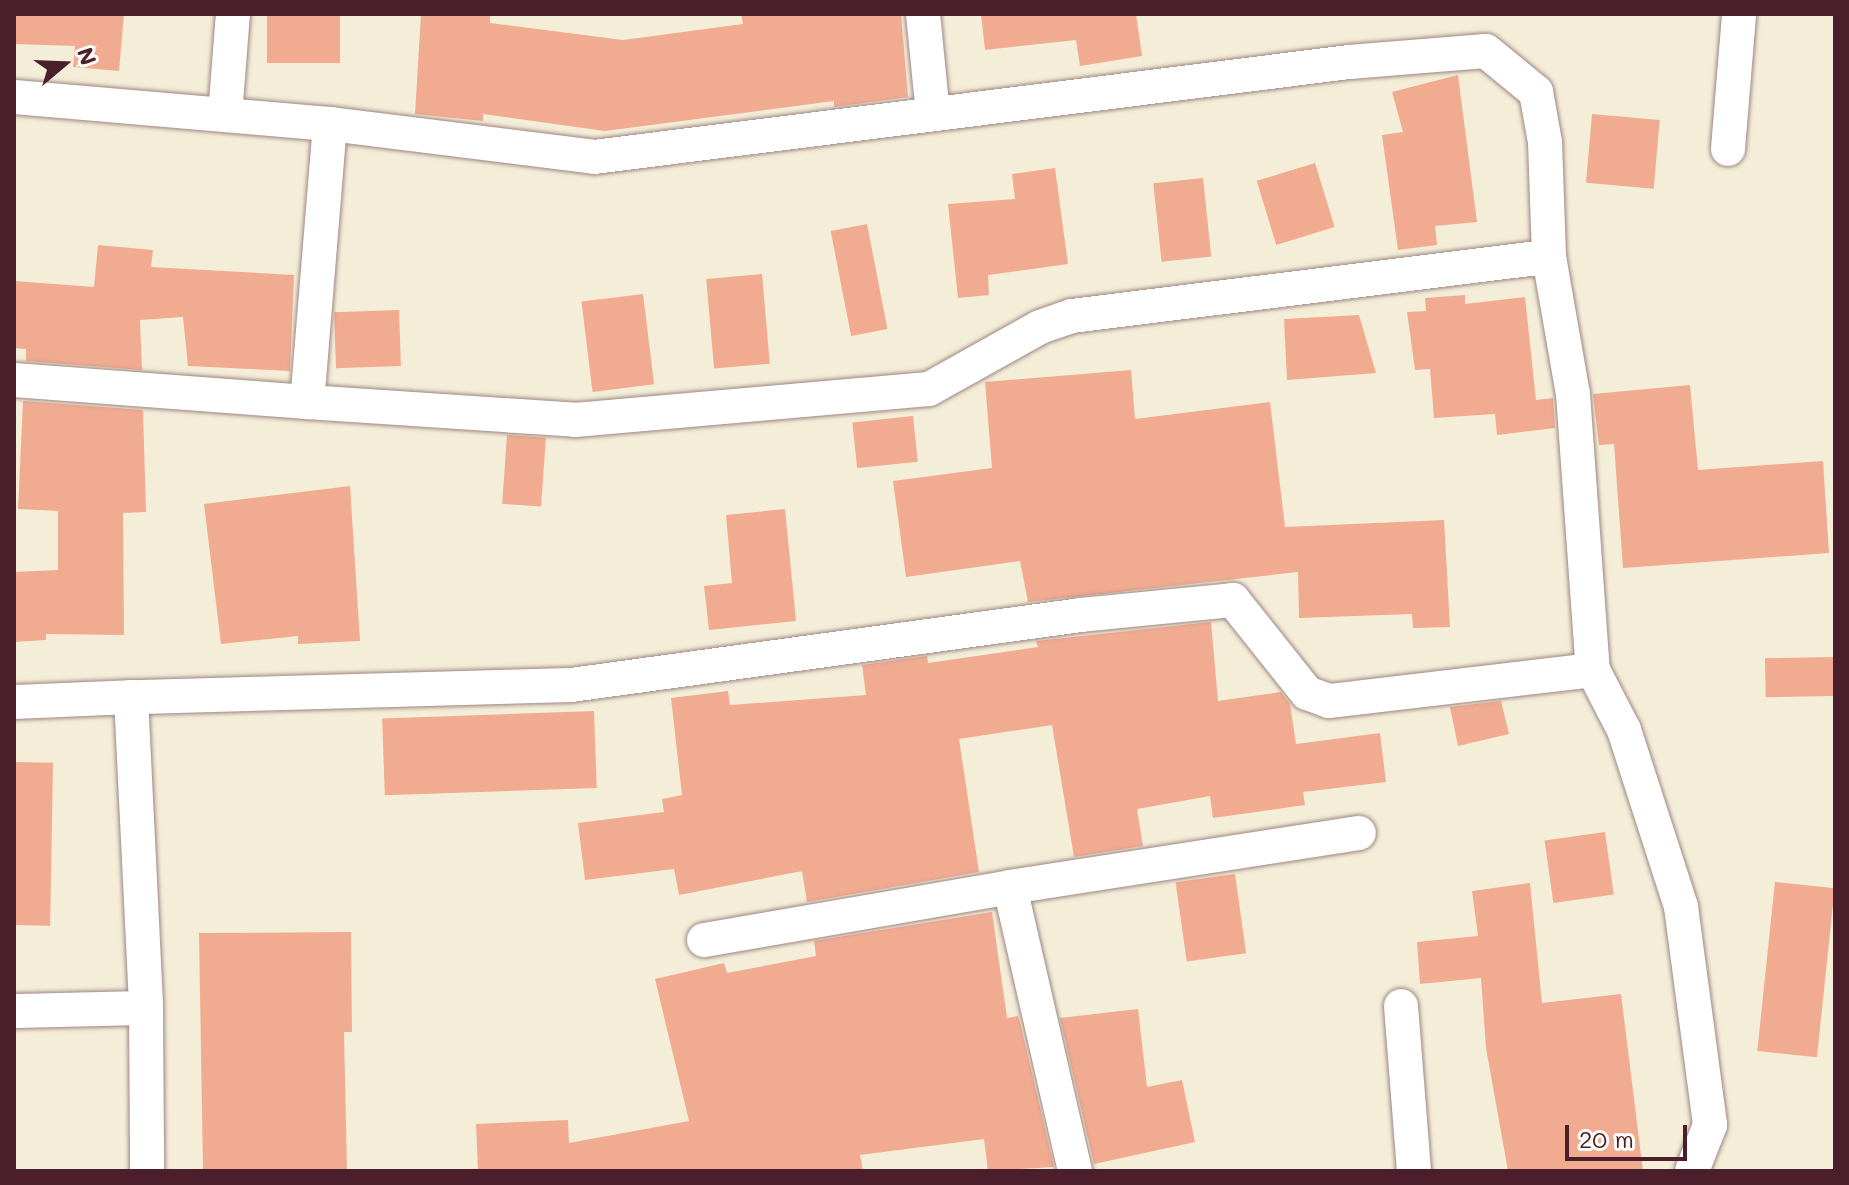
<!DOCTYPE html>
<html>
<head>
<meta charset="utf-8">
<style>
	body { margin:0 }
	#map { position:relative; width:1849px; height:1185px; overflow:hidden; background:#f4eed9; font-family:Mali,sans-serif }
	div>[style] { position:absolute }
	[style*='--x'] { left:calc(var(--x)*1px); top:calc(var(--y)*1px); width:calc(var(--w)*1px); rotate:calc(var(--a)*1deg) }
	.building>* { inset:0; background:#f1ab91; transform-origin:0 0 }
	.roads { filter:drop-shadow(0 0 2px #9f8682) drop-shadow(0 0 2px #9f8682) }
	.street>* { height:34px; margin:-17px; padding:0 17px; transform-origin:17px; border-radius:17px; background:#fff }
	span { translate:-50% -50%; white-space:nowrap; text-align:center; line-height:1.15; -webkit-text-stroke:8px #fdfcf7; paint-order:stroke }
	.frame { position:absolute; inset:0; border:16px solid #4a1f2b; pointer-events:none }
	.north { position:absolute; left:24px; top:24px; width:80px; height:80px; -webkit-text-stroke:6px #fdfcf7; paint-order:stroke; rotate:71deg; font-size:22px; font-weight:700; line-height:32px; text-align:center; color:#4a1f2b }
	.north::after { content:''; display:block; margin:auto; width:28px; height:36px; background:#4a1f2b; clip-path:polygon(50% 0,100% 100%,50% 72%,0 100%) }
	.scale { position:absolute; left:1565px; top:1125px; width:122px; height:36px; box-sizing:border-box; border:4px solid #4a1f2b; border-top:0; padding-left:10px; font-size:24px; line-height:28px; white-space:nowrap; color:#4a1f2b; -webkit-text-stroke:6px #fdfcf7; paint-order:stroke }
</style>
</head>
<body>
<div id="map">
	<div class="building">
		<i style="clip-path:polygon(14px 14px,124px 14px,119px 71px,73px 67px,75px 46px,14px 44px)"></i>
		<i style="left:267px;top:14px;width:73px;height:49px"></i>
		<i style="clip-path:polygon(421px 14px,490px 14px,490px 23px,623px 40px,743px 24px,741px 14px,901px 14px,908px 97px,834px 107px,834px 101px,605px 131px,483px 114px,483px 121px,415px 114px)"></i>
		<i style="clip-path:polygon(981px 14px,1136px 14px,1142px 56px,1080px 66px,1076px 40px,985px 50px)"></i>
		<i style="clip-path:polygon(1458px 75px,1477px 222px,1435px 226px,1437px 245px,1398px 250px,1382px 135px,1403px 132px,1392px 92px)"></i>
		<i style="left:1592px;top:114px;width:68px;height:69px;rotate:5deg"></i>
		<i style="left:1315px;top:163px;width:67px;height:61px;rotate:73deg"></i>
		<i style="clip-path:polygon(1055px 168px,1068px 264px,988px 275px,989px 295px,958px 298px,948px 204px,1015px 199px,1012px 174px)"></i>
		<i style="left:1203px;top:178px;width:79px;height:50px;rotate:84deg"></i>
		<i style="left:867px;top:224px;width:107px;height:37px;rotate:79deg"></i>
		<i style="clip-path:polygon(98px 245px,153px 250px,151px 267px,294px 275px,290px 371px,188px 366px,183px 317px,140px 320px,142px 370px,26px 361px,26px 349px,14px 348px,14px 281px,94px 287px)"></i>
		<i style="left:762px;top:274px;width:90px;height:56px;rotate:85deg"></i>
		<i style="left:643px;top:294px;width:91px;height:62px;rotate:83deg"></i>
		<i style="clip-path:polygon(1465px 295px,1465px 304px,1525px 297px,1536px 400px,1553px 398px,1555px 428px,1497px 435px,1495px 414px,1434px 418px,1430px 369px,1415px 370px,1407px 312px,1426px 311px,1425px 298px)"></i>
		<i style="left:399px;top:310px;width:56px;height:65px;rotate:88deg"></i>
		<i style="clip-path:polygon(1359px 315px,1376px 373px,1287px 380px,1284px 319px)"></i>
		<i style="clip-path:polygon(1131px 370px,1135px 419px,1270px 402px,1285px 527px,1444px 520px,1450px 627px,1413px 628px,1412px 614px,1299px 618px,1298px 572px,1028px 602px,1020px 561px,906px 577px,893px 481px,992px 468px,985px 382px)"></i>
		<i style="clip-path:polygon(1690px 385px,1698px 470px,1823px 461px,1829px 553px,1623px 568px,1614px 444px,1599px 445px,1593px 394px)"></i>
		<i style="clip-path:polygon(23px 401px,143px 410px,146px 512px,123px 513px,124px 635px,46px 634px,46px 640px,14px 642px,14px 572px,58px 570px,58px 511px,18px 509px)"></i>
		<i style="left:913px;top:416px;width:46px;height:61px;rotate:84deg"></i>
		<i style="left:507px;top:435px;width:39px;height:69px;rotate:4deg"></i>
		<i style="clip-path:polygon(350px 486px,360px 641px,298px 644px,298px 636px,221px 644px,204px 504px)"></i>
		<i style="clip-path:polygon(785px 509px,796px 621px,709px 630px,704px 586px,732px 583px,726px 515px)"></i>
		<i style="clip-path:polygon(1211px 622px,1218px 701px,1281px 692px,1290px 704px,1296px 744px,1380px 733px,1386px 782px,1303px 792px,1305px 805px,1213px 818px,1210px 796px,1137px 809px,1143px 846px,1074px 857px,1052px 725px,959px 739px,979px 872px,807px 902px,802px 871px,679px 895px,674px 869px,585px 880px,578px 823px,664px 812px,662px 799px,682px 795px,671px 698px,728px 691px,730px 705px,866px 695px,862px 665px,927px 656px,928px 663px,1038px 647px,1036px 641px)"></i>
		<i style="left:1834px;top:657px;width:39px;height:69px;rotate:89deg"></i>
		<i style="clip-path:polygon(1501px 701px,1509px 734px,1458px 746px,1450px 707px)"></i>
		<i style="left:594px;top:711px;width:77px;height:212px;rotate:88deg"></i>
		<i style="left:14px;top:762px;width:39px;height:163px;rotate:1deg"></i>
		<i style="left:1605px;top:832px;width:63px;height:61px;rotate:82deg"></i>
		<i style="left:1235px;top:874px;width:80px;height:60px;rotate:82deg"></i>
		<i style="left:1775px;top:882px;width:60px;height:170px;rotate:6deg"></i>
		<i style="clip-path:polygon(1530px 883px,1542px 1003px,1621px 994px,1643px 1171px,1508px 1171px,1486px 1048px,1481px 978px,1420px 984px,1417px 942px,1478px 936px,1472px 891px)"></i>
		<i style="clip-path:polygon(992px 912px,1007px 1018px,1018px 1016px,1020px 1022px,1054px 1167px,988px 1171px,984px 1139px,860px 1155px,863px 1171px,478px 1171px,476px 1124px,568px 1120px,569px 1143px,689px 1121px,655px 979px,724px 963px,727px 973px,816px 956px,814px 941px)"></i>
		<i style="clip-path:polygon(351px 932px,352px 1032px,344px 1032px,347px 1171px,203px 1171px,199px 933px)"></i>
		<i style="clip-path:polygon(1138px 1009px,1147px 1087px,1182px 1080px,1195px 1142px,1094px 1164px,1060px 1018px)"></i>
	</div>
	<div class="roads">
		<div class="street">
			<i style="--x:923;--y:14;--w:100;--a:84.3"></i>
			<i style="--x:14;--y:97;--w:317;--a:4.9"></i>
			<i style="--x:330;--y:124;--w:266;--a:7.1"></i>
			<i style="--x:594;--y:157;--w:761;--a:-7.17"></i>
			<i style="--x:1349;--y:62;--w:137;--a:-4.6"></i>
			<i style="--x:1486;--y:51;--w:65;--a:39.4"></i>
			<i style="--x:1536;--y:92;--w:51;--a:79.8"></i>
			<i style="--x:1545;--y:142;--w:115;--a:88"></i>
			<i style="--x:1549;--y:257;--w:139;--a:80.1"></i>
			<i style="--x:1573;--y:394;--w:277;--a:85.9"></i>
			<i style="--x:1593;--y:670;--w:266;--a:173.3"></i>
			<i style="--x:1329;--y:701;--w:23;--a:-160"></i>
			<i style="--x:1307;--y:693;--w:119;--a:-128.5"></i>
			<i style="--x:1233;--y:600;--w:153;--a:174.4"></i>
			<i style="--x:1081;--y:615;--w:515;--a:172.18"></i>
			<i style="--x:571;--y:685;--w:440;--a:178.4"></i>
			<i style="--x:131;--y:697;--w:311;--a:87.2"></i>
			<i style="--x:146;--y:1008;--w:163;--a:89.6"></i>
			<i style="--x:225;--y:115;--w:101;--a:-85.5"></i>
			<i style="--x:330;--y:124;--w:279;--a:94.7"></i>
			<i style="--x:307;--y:402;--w:269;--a:3.8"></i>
			<i style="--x:575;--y:420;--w:355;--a:-5"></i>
			<i style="--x:929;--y:389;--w:127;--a:-29.2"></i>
			<i style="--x:1040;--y:327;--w:34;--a:-19"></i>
			<i style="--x:1072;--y:316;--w:481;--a:-7.1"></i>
			<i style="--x:1728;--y:149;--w:135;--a:-85.3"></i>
			<i style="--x:14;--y:380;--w:294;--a:4.3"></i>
			<i style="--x:1593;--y:670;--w:68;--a:62.7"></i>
			<i style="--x:1624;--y:730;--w:186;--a:72.1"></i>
			<i style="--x:1681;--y:907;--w:220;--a:82.4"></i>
			<i style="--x:1710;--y:1125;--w:49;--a:111.4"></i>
			<i style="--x:14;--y:702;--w:117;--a:-2.4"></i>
			<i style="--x:704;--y:940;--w:311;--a:-9.8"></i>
			<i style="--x:1401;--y:1006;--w:166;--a:85.5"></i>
			<i style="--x:14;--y:1011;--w:132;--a:-1.3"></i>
			<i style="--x:1075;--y:1171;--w:291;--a:-102.9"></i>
			<i style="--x:1010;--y:887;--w:353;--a:-8.8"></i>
		</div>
	</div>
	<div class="frame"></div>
	<div class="north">N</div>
	<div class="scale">20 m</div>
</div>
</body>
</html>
